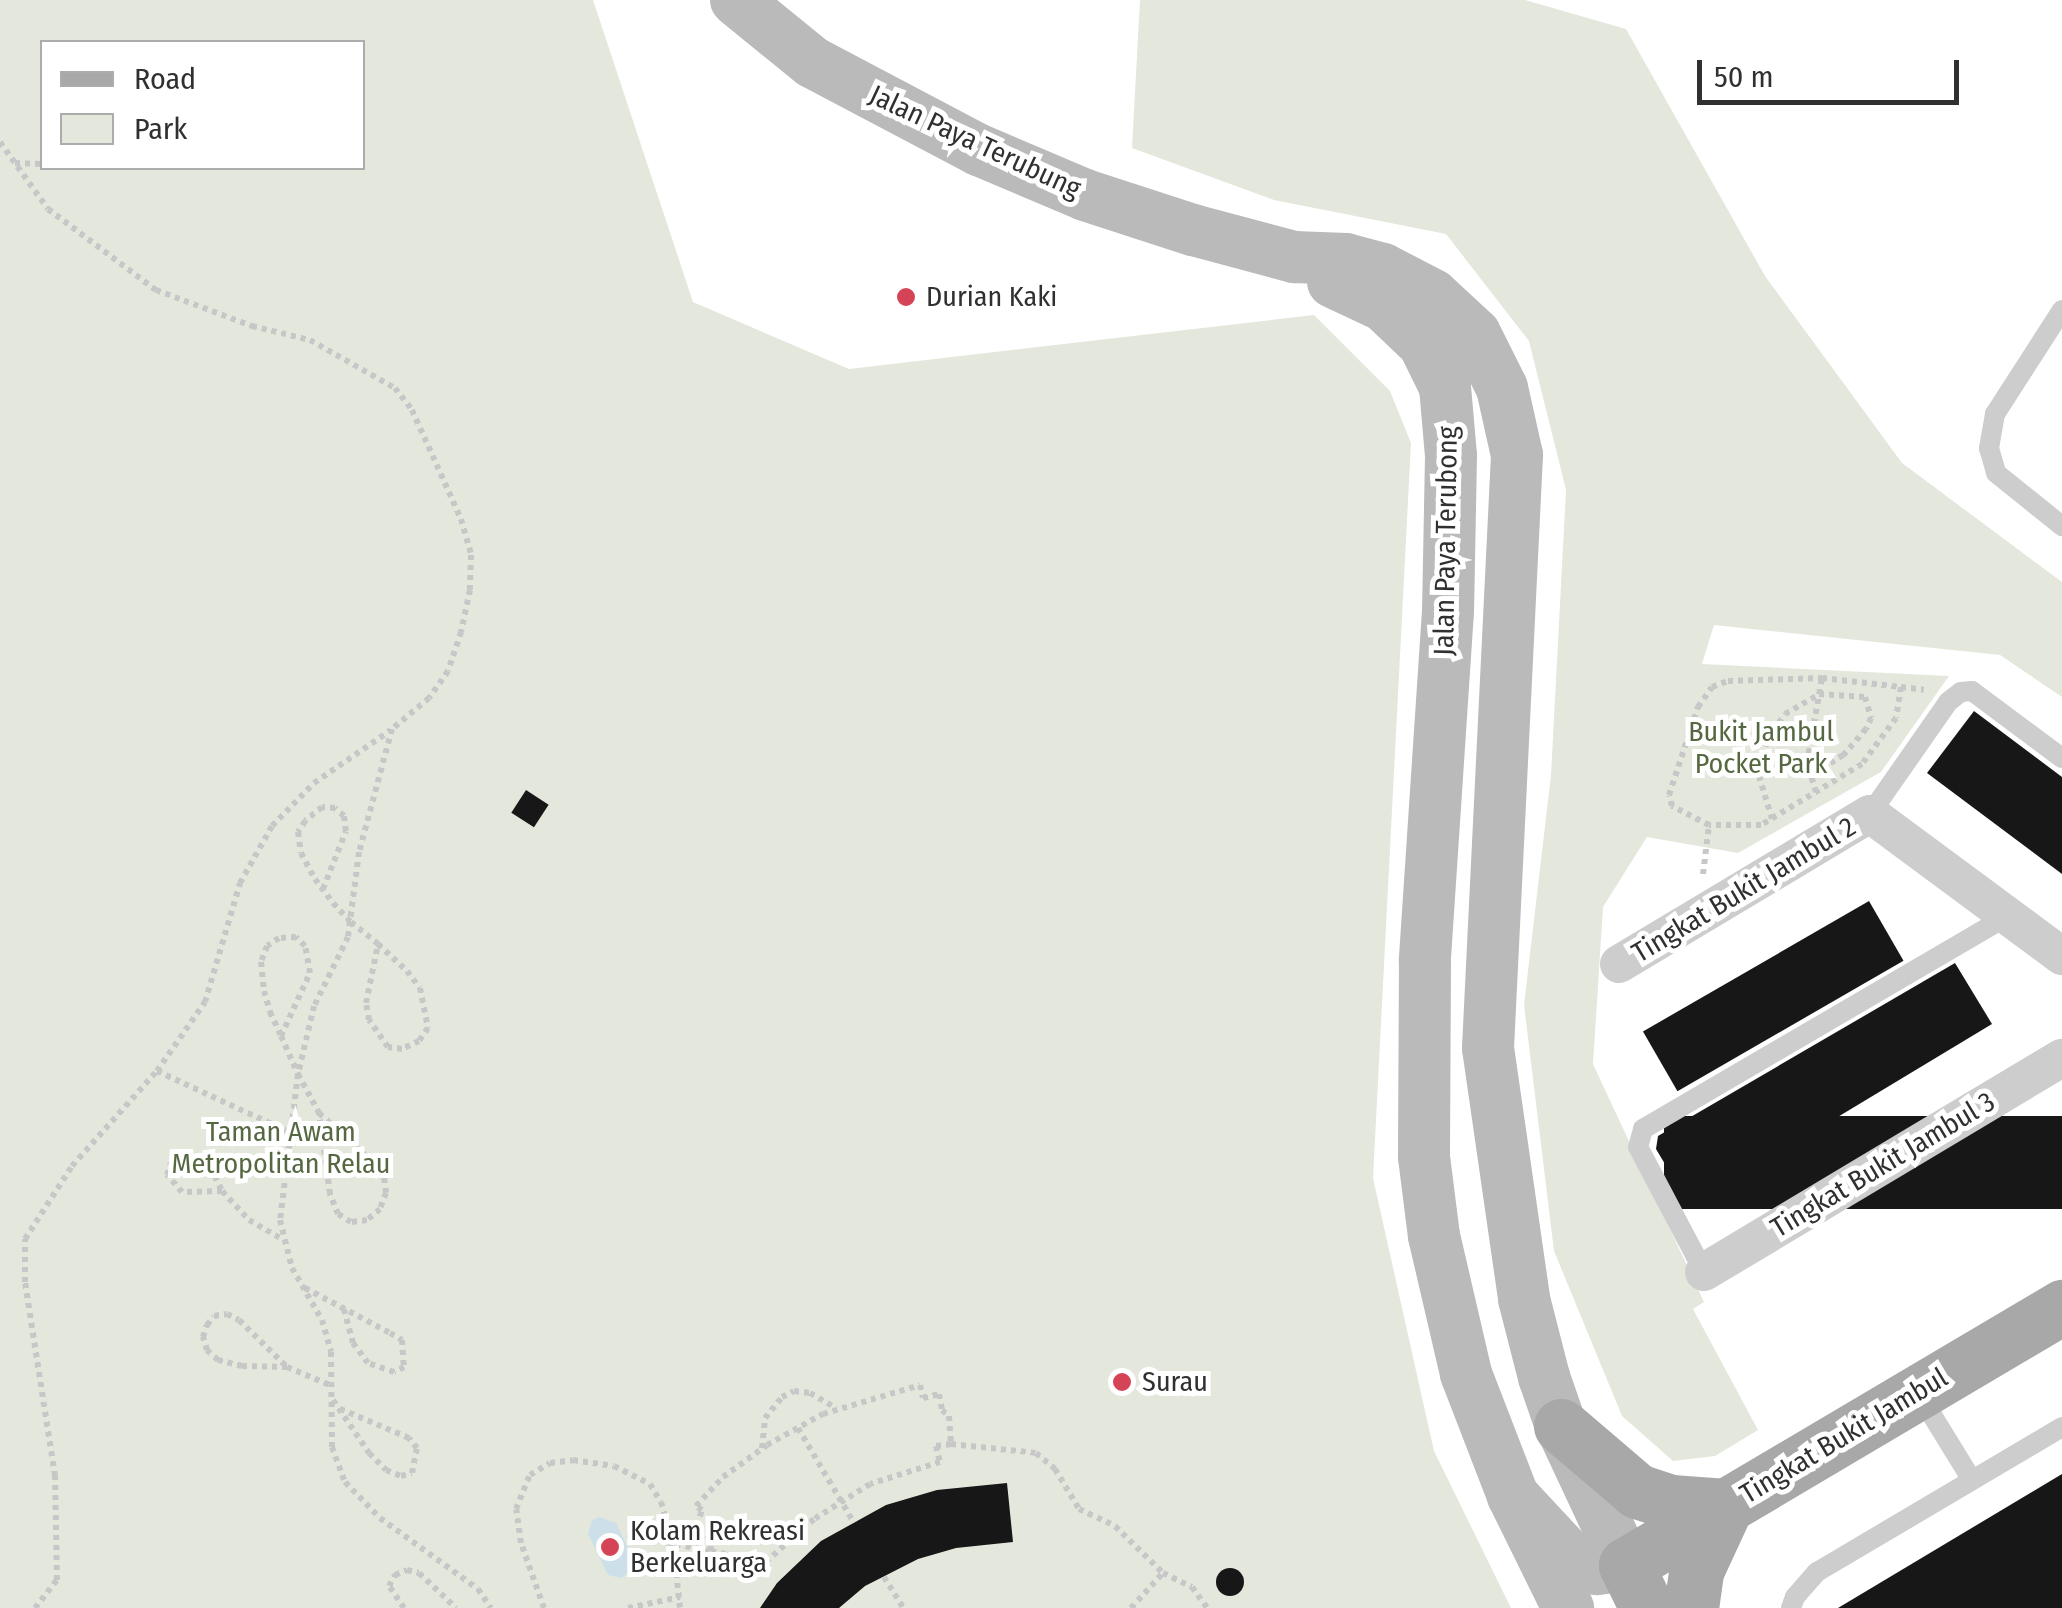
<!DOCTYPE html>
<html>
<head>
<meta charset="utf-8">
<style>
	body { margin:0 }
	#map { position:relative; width:2062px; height:1608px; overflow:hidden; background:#fff; font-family:"Fira Sans Condensed",sans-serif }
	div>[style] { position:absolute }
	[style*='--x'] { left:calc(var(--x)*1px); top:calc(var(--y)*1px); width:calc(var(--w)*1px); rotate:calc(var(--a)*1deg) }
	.green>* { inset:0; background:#e4e8dc }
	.water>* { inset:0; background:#cde0e9 }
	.building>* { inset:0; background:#171717; transform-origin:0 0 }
	.round { border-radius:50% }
	.path>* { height:6px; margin-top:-3px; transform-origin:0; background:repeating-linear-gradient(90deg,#c7c7c7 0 5px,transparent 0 10px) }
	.service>* { height:20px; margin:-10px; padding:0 10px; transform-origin:10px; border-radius:10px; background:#cdcdcd }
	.minor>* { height:38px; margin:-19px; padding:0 19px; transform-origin:19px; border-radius:19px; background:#cdcdcd }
	.secondary>* { height:52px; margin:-26px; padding:0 26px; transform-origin:26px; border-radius:26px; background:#bababa }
	.primary>* { height:55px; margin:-27.5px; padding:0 27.5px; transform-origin:27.5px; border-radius:27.5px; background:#a8a8a8 }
	.dots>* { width:28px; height:28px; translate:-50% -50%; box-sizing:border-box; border:5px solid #fff; border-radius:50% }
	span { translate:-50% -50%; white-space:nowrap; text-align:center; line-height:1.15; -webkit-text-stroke:10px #fff; paint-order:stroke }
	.street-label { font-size:28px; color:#303030 }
	.poi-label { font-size:28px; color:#303030 }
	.left { translate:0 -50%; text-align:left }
	.park-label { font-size:28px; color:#566841 }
	.legend { position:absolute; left:40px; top:40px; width:325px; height:130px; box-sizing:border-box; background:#fff; border:2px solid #acacac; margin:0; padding:12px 18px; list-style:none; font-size:30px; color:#303030 }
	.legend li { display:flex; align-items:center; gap:20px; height:50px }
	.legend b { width:50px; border:2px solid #acacac }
	.scale { position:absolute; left:1697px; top:60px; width:262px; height:45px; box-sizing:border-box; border:5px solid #303030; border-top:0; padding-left:12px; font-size:30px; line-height:35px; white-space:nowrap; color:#303030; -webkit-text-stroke:8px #fff; paint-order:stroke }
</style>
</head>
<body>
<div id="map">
	<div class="green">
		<i style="clip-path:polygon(evenodd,0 0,593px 0,693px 302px,849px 369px,1314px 315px,1390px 391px,1411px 443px,1373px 1178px,1434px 1451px,1511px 1608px,0 1608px,0 0,42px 42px,362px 42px,362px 168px,42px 168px,42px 42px)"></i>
		<i style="clip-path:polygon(1140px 0,1525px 0,1626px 29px,1765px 276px,1902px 463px,2062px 582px,2062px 697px,2000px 655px,1714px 625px,1702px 664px,1949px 676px,1881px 772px,1738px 853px,1647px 837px,1603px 907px,1593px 1064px,1704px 1302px,1693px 1309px,1758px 1430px,1715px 1456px,1673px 1461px,1622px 1416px,1554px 1251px,1524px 1005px,1551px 775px,1566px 490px,1529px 341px,1446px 234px,1274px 200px,1132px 148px)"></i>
	</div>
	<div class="water">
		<i style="clip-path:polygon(599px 1517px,616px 1523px,632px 1556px,632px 1570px,621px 1578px,608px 1575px,588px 1534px,592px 1520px)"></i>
	</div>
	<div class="building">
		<i style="clip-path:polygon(1974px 711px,2062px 777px,2062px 874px,1927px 773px)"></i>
		<i style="left:526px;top:790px;width:27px;height:27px;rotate:33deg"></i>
		<i style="left:1869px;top:901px;width:69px;height:261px;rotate:60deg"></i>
		<i style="clip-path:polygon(1955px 963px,1992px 1024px,1690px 1206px,1656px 1149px,1658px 1136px)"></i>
		<i style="left:2062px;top:1116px;width:93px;height:398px;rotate:90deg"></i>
		<i style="clip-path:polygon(2062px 1474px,2062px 1608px,1838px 1608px)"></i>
		<i style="clip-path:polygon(1007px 1483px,1013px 1542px,956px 1548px,918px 1559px,865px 1586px,839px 1608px,760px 1608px,777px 1583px,821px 1541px,886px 1505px,937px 1490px)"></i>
		<i class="round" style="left:1216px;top:1568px;width:28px;height:28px"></i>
	</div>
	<div class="path">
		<i style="--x:0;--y:142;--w:82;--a:54.4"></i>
		<i style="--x:48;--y:209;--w:135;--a:36.9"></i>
		<i style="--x:156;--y:290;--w:103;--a:20.6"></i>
		<i style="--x:252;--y:326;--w:60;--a:13.6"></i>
		<i style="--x:310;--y:340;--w:98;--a:29.5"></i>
		<i style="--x:395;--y:388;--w:28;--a:52"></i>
		<i style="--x:412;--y:410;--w:120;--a:65.8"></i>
		<i style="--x:461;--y:519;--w:37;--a:74"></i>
		<i style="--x:471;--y:555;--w:35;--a:92"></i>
		<i style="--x:470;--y:590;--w:43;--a:102.1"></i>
		<i style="--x:461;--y:632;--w:41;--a:108.4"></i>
		<i style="--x:448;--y:671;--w:33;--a:125"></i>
		<i style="--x:429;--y:698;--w:48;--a:140"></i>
		<i style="--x:392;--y:729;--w:127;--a:105"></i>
		<i style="--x:359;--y:852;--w:86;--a:97.4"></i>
		<i style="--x:348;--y:937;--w:77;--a:116.2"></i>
		<i style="--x:314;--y:1006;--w:70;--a:103.2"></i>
		<i style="--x:298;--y:1074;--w:147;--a:97"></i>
		<i style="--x:280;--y:1220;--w:49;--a:76"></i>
		<i style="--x:292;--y:1268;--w:60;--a:60"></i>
		<i style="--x:322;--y:1320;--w:33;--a:74"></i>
		<i style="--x:331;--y:1352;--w:95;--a:89.4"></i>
		<i style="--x:332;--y:1447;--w:37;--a:70"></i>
		<i style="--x:345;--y:1482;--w:50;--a:45.8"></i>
		<i style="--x:380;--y:1518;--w:121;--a:35.9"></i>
		<i style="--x:478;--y:1589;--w:23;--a:56"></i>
		<i style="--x:15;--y:163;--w:27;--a:2"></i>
		<i style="--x:1901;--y:687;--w:31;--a:99"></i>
		<i style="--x:1896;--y:718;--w:57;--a:126.5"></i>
		<i style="--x:1862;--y:764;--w:118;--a:148.9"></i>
		<i style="--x:1761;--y:825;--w:52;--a:180"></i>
		<i style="--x:1709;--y:825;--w:42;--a:-152.8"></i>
		<i style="--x:1672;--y:806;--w:11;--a:-105"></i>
		<i style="--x:1669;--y:795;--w:93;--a:-71.8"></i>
		<i style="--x:1698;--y:707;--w:24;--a:-55"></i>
		<i style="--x:1712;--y:687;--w:17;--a:-21"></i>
		<i style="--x:1728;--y:681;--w:94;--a:-1.8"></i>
		<i style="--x:1822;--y:678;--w:80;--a:6.5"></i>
		<i style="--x:1901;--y:687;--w:23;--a:7"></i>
		<i style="--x:1816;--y:792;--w:30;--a:-107"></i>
		<i style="--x:1807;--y:763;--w:86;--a:-80"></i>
		<i style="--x:1772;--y:819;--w:45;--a:-106.8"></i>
		<i style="--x:1759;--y:776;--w:38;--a:-78"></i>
		<i style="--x:1767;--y:739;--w:31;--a:-54"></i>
		<i style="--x:1785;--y:714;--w:39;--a:-30"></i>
		<i style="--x:1819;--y:694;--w:46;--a:3.7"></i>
		<i style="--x:1865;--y:697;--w:22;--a:74"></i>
		<i style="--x:1871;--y:718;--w:12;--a:114"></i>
		<i style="--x:1866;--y:729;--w:35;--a:131"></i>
		<i style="--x:1843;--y:755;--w:20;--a:147"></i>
		<i style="--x:1826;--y:766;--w:21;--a:166"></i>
		<i style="--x:1703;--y:874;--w:49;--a:-83"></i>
		<i style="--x:323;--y:889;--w:62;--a:-68.4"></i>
		<i style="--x:346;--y:831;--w:15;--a:-98"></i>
		<i style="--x:344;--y:816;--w:12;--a:-138"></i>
		<i style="--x:335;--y:808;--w:13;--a:-176"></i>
		<i style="--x:322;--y:807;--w:22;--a:141"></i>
		<i style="--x:305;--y:821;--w:13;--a:122"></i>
		<i style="--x:298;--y:832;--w:21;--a:82"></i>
		<i style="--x:301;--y:853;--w:30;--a:62"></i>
		<i style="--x:315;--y:879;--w:30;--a:53"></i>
		<i style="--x:333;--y:903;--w:26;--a:47"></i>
		<i style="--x:351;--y:922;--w:35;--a:39"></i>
		<i style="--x:378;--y:944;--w:40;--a:43"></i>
		<i style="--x:407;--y:971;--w:21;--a:53"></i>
		<i style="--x:420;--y:988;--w:41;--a:78.7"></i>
		<i style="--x:428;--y:1028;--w:16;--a:125"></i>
		<i style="--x:419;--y:1041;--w:19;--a:155"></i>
		<i style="--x:402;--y:1049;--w:14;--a:-172"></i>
		<i style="--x:388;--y:1047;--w:33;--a:-125"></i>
		<i style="--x:369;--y:1020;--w:17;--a:-100"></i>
		<i style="--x:366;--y:1003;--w:60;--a:-78.5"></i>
		<i style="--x:281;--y:1036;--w:69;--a:-65.3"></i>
		<i style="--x:310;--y:973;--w:27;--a:-100"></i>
		<i style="--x:305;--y:946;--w:13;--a:-135"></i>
		<i style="--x:296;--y:937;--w:17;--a:177"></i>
		<i style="--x:279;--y:938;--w:14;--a:146"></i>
		<i style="--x:267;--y:946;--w:17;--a:111"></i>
		<i style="--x:261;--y:962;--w:29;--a:84"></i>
		<i style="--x:264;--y:991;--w:22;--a:74"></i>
		<i style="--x:270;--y:1012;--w:26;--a:65"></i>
		<i style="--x:281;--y:1036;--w:42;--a:65.9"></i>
		<i style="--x:298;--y:1074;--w:44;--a:61.7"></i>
		<i style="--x:319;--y:1113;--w:72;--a:42.2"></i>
		<i style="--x:372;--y:1161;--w:21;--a:55"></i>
		<i style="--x:384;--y:1178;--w:15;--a:82"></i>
		<i style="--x:386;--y:1193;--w:17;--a:111"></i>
		<i style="--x:380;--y:1209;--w:17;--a:140"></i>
		<i style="--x:367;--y:1220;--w:16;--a:173"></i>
		<i style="--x:351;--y:1222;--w:15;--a:-148"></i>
		<i style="--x:338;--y:1214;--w:22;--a:-112"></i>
		<i style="--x:330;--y:1194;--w:82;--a:-97.7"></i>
		<i style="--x:157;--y:1071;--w:145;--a:24.8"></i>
		<i style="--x:222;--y:1191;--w:40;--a:178.6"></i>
		<i style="--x:182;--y:1192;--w:23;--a:-131"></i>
		<i style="--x:167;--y:1175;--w:13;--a:-72"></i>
		<i style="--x:171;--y:1163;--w:13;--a:-27"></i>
		<i style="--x:183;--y:1157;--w:16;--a:11"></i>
		<i style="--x:199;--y:1160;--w:13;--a:32"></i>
		<i style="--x:210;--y:1167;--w:27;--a:63"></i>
		<i style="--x:222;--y:1191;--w:40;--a:47"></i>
		<i style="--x:249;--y:1220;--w:39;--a:30"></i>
		<i style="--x:305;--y:1288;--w:96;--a:27.9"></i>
		<i style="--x:390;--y:1333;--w:14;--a:30"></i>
		<i style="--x:402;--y:1340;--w:27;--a:86"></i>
		<i style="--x:404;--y:1367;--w:11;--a:153"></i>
		<i style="--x:394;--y:1372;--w:28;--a:-161"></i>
		<i style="--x:368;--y:1363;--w:25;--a:-127"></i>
		<i style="--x:353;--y:1343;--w:35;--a:-105"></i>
		<i style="--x:287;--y:1367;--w:45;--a:-178.7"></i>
		<i style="--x:242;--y:1366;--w:25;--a:-166"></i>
		<i style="--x:218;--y:1360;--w:15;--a:-138"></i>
		<i style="--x:207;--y:1350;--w:14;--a:-107"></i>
		<i style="--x:203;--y:1337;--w:13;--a:-72"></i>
		<i style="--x:207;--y:1325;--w:11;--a:-52"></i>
		<i style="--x:214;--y:1316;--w:13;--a:-9"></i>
		<i style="--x:227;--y:1314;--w:13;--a:27"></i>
		<i style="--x:239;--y:1320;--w:67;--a:44.4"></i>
		<i style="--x:287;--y:1367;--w:49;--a:22.9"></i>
		<i style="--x:920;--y:1385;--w:13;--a:77"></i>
		<i style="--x:923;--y:1398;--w:16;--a:-14"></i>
		<i style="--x:939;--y:1394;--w:16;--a:79"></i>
		<i style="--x:942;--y:1410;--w:9;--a:41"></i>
		<i style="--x:949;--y:1416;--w:28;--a:86"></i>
		<i style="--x:951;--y:1444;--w:15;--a:172"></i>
		<i style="--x:936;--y:1446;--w:16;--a:76"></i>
		<i style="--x:940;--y:1462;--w:73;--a:162.6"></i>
		<i style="--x:870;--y:1484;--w:66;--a:148"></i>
		<i style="--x:814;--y:1519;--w:71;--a:138.4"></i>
		<i style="--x:761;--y:1566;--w:15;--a:-160"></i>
		<i style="--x:747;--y:1561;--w:9;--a:131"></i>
		<i style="--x:741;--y:1568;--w:21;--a:-137"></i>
		<i style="--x:726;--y:1554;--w:15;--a:-169"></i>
		<i style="--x:711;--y:1551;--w:12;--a:-95"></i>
		<i style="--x:710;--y:1539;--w:18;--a:-135"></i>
		<i style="--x:697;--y:1526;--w:17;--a:-73"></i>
		<i style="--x:702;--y:1510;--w:7;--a:-146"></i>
		<i style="--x:696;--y:1506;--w:40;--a:-47"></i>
		<i style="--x:723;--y:1477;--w:54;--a:-36"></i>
		<i style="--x:767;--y:1445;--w:64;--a:-29"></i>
		<i style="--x:823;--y:1414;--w:101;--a:-16.6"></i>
		<i style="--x:333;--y:1400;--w:64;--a:55.8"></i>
		<i style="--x:369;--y:1453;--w:24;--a:45"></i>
		<i style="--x:386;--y:1470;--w:16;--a:22"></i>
		<i style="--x:401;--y:1476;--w:11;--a:-15"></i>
		<i style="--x:412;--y:1473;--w:25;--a:-79"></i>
		<i style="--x:417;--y:1448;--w:13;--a:-129"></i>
		<i style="--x:409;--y:1438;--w:77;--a:-157.1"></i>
		<i style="--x:798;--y:1428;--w:110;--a:59.5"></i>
		<i style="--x:951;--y:1444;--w:85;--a:6"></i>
		<i style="--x:1036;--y:1453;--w:25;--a:40"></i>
		<i style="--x:1055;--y:1469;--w:47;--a:59"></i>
		<i style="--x:1079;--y:1509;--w:40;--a:25"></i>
		<i style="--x:1115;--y:1526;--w:67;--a:44.4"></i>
		<i style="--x:1163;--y:1573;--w:32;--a:26"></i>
		<i style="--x:1192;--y:1587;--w:26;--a:54"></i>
		<i style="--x:762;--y:1448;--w:30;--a:-84"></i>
		<i style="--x:765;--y:1418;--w:27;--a:-51"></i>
		<i style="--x:782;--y:1397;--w:13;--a:-27"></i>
		<i style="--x:794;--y:1391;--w:16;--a:7"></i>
		<i style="--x:810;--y:1393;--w:30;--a:30"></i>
		<i style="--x:627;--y:1534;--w:84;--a:11.7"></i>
		<i style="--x:884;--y:1577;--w:36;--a:58"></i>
		<i style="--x:35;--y:1608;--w:36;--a:-52"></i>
		<i style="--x:57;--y:1580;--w:104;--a:-91.1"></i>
		<i style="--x:55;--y:1476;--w:196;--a:-98.8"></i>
		<i style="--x:25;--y:1282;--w:43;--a:-90"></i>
		<i style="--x:25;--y:1239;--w:87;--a:-57.2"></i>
		<i style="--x:72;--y:1166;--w:127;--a:-48.2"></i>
		<i style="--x:157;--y:1071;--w:84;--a:-55.2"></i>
		<i style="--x:205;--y:1002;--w:124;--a:-73.6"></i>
		<i style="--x:240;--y:883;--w:65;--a:-60.7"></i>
		<i style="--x:272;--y:826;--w:60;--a:-45.7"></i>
		<i style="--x:314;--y:783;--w:93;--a:-34.5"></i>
		<i style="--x:404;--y:1608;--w:27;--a:-124"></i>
		<i style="--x:389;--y:1586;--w:13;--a:-61"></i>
		<i style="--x:395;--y:1575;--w:13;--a:-23"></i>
		<i style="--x:407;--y:1570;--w:12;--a:14"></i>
		<i style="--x:419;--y:1573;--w:51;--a:43.4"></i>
		<i style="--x:544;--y:1608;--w:69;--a:-109.5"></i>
		<i style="--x:521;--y:1543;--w:34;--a:-98"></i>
		<i style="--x:516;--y:1509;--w:37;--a:-68"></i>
		<i style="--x:530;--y:1475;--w:23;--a:-31"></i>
		<i style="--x:550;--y:1463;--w:23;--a:-7"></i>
		<i style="--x:573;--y:1460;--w:41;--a:8.3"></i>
		<i style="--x:614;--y:1466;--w:40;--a:26.6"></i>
		<i style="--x:650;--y:1484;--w:21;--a:59"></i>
		<i style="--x:661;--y:1502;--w:43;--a:73.7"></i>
		<i style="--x:673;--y:1543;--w:65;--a:83.9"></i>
		<i style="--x:628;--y:1608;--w:53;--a:-11.9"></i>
		<i style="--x:1131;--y:1608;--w:47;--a:-47.6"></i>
	</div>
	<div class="service">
		<i style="--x:2062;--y:310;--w:124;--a:122.8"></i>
		<i style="--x:1995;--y:414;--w:35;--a:100"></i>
		<i style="--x:1989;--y:448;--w:26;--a:74"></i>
		<i style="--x:1996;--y:473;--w:85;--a:38.8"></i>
		<i style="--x:1870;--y:814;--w:136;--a:-55.1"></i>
		<i style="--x:1948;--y:702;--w:16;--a:-38"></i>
		<i style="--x:1961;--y:692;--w:11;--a:-5"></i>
		<i style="--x:1972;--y:691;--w:112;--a:36.7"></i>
		<i style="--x:1704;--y:1272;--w:141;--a:-117.8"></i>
		<i style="--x:1638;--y:1147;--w:19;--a:-74"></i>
		<i style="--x:1643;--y:1129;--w:420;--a:-30.3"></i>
		<i style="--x:1919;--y:1394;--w:101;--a:58.4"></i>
		<i style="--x:1791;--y:1608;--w:12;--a:-70"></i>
		<i style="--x:1795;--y:1597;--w:33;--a:-49"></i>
		<i style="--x:1817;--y:1572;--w:285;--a:-30.6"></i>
	</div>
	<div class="minor">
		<i style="--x:1619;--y:964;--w:292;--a:-30.9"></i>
		<i style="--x:1870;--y:814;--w:239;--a:36.5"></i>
		<i style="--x:1704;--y:1272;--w:417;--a:-30.9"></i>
	</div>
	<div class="secondary">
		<i style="--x:736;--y:0;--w:98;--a:39.2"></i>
		<i style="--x:812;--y:62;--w:189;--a:27.8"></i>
		<i style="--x:979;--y:150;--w:115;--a:23"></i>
		<i style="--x:1085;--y:195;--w:114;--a:18"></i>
		<i style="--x:1193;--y:230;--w:105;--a:15"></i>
		<i style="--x:1294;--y:257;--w:52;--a:2.2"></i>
		<i style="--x:1346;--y:259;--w:38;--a:15"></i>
		<i style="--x:1383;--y:269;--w:56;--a:27.5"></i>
		<i style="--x:1433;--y:295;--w:57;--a:42.9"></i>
		<i style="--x:1475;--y:334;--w:60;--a:63.4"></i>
		<i style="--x:1502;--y:388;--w:69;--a:77.4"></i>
		<i style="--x:1517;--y:455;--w:594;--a:92.8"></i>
		<i style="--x:1488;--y:1048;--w:254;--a:81.8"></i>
		<i style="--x:1524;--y:1299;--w:81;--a:75.6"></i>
		<i style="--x:1544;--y:1377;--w:52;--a:70.9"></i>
		<i style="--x:1561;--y:1426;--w:153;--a:64.9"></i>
		<i style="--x:1626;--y:1565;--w:30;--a:172"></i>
		<i style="--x:1596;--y:1569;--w:30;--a:-154"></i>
		<i style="--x:1569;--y:1556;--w:82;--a:-133"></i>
		<i style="--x:1333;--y:282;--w:56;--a:25.2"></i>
		<i style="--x:1384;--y:306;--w:55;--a:43.5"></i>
		<i style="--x:1424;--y:344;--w:48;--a:64"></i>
		<i style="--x:1445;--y:387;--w:69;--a:85"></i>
		<i style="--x:1451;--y:456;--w:155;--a:91.1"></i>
		<i style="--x:1448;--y:611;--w:351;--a:93.8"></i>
		<i style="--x:1425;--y:961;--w:196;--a:90.3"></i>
		<i style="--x:1424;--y:1157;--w:80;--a:82.8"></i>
		<i style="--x:1434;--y:1236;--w:142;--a:76.9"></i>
		<i style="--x:1466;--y:1374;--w:131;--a:68.9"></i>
		<i style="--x:1513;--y:1496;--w:125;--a:63.8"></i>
	</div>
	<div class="primary">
		<i style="--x:1561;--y:1426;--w:100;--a:40.5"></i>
		<i style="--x:1637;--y:1491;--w:36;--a:18"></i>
		<i style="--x:1671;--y:1502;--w:55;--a:4.2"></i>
		<i style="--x:1626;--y:1565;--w:507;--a:-30.61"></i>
		<i style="--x:1626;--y:1565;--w:48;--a:64"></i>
		<i style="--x:1691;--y:1608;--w:37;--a:-82"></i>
		<i style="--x:1696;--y:1571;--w:72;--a:-65.2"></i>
	</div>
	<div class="dots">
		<i style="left:906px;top:297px;background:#d54357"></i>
		<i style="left:1122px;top:1382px;background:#d54357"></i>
		<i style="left:610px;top:1547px;background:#d54357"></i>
	</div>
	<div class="street-label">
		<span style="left:975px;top:142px;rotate:25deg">Jalan Paya Terubung</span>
		<span style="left:1446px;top:541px;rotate:-89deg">Jalan Paya Terubong</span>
		<span style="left:1744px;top:890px;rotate:-31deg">Tingkat Bukit Jambul 2</span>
		<span style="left:1883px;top:1165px;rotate:-31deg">Tingkat Bukit Jambul 3</span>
		<span style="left:1844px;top:1436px;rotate:-31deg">Tingkat Bukit Jambul</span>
	</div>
	<div class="poi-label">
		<span class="left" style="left:926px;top:297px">Durian Kaki</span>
		<span class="left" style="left:1142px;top:1382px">Surau</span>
		<span class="left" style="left:630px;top:1547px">Kolam Rekreasi<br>Berkeluarga</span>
	</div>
	<div class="park-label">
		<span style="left:1761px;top:748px">Bukit Jambul<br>Pocket Park</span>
		<span style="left:281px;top:1148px">Taman Awam<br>Metropolitan Relau</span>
	</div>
	<ul class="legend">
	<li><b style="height:12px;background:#a8a8a8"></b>Road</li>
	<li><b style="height:28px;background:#e4e8dc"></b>Park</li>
	</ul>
	<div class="scale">50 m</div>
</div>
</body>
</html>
